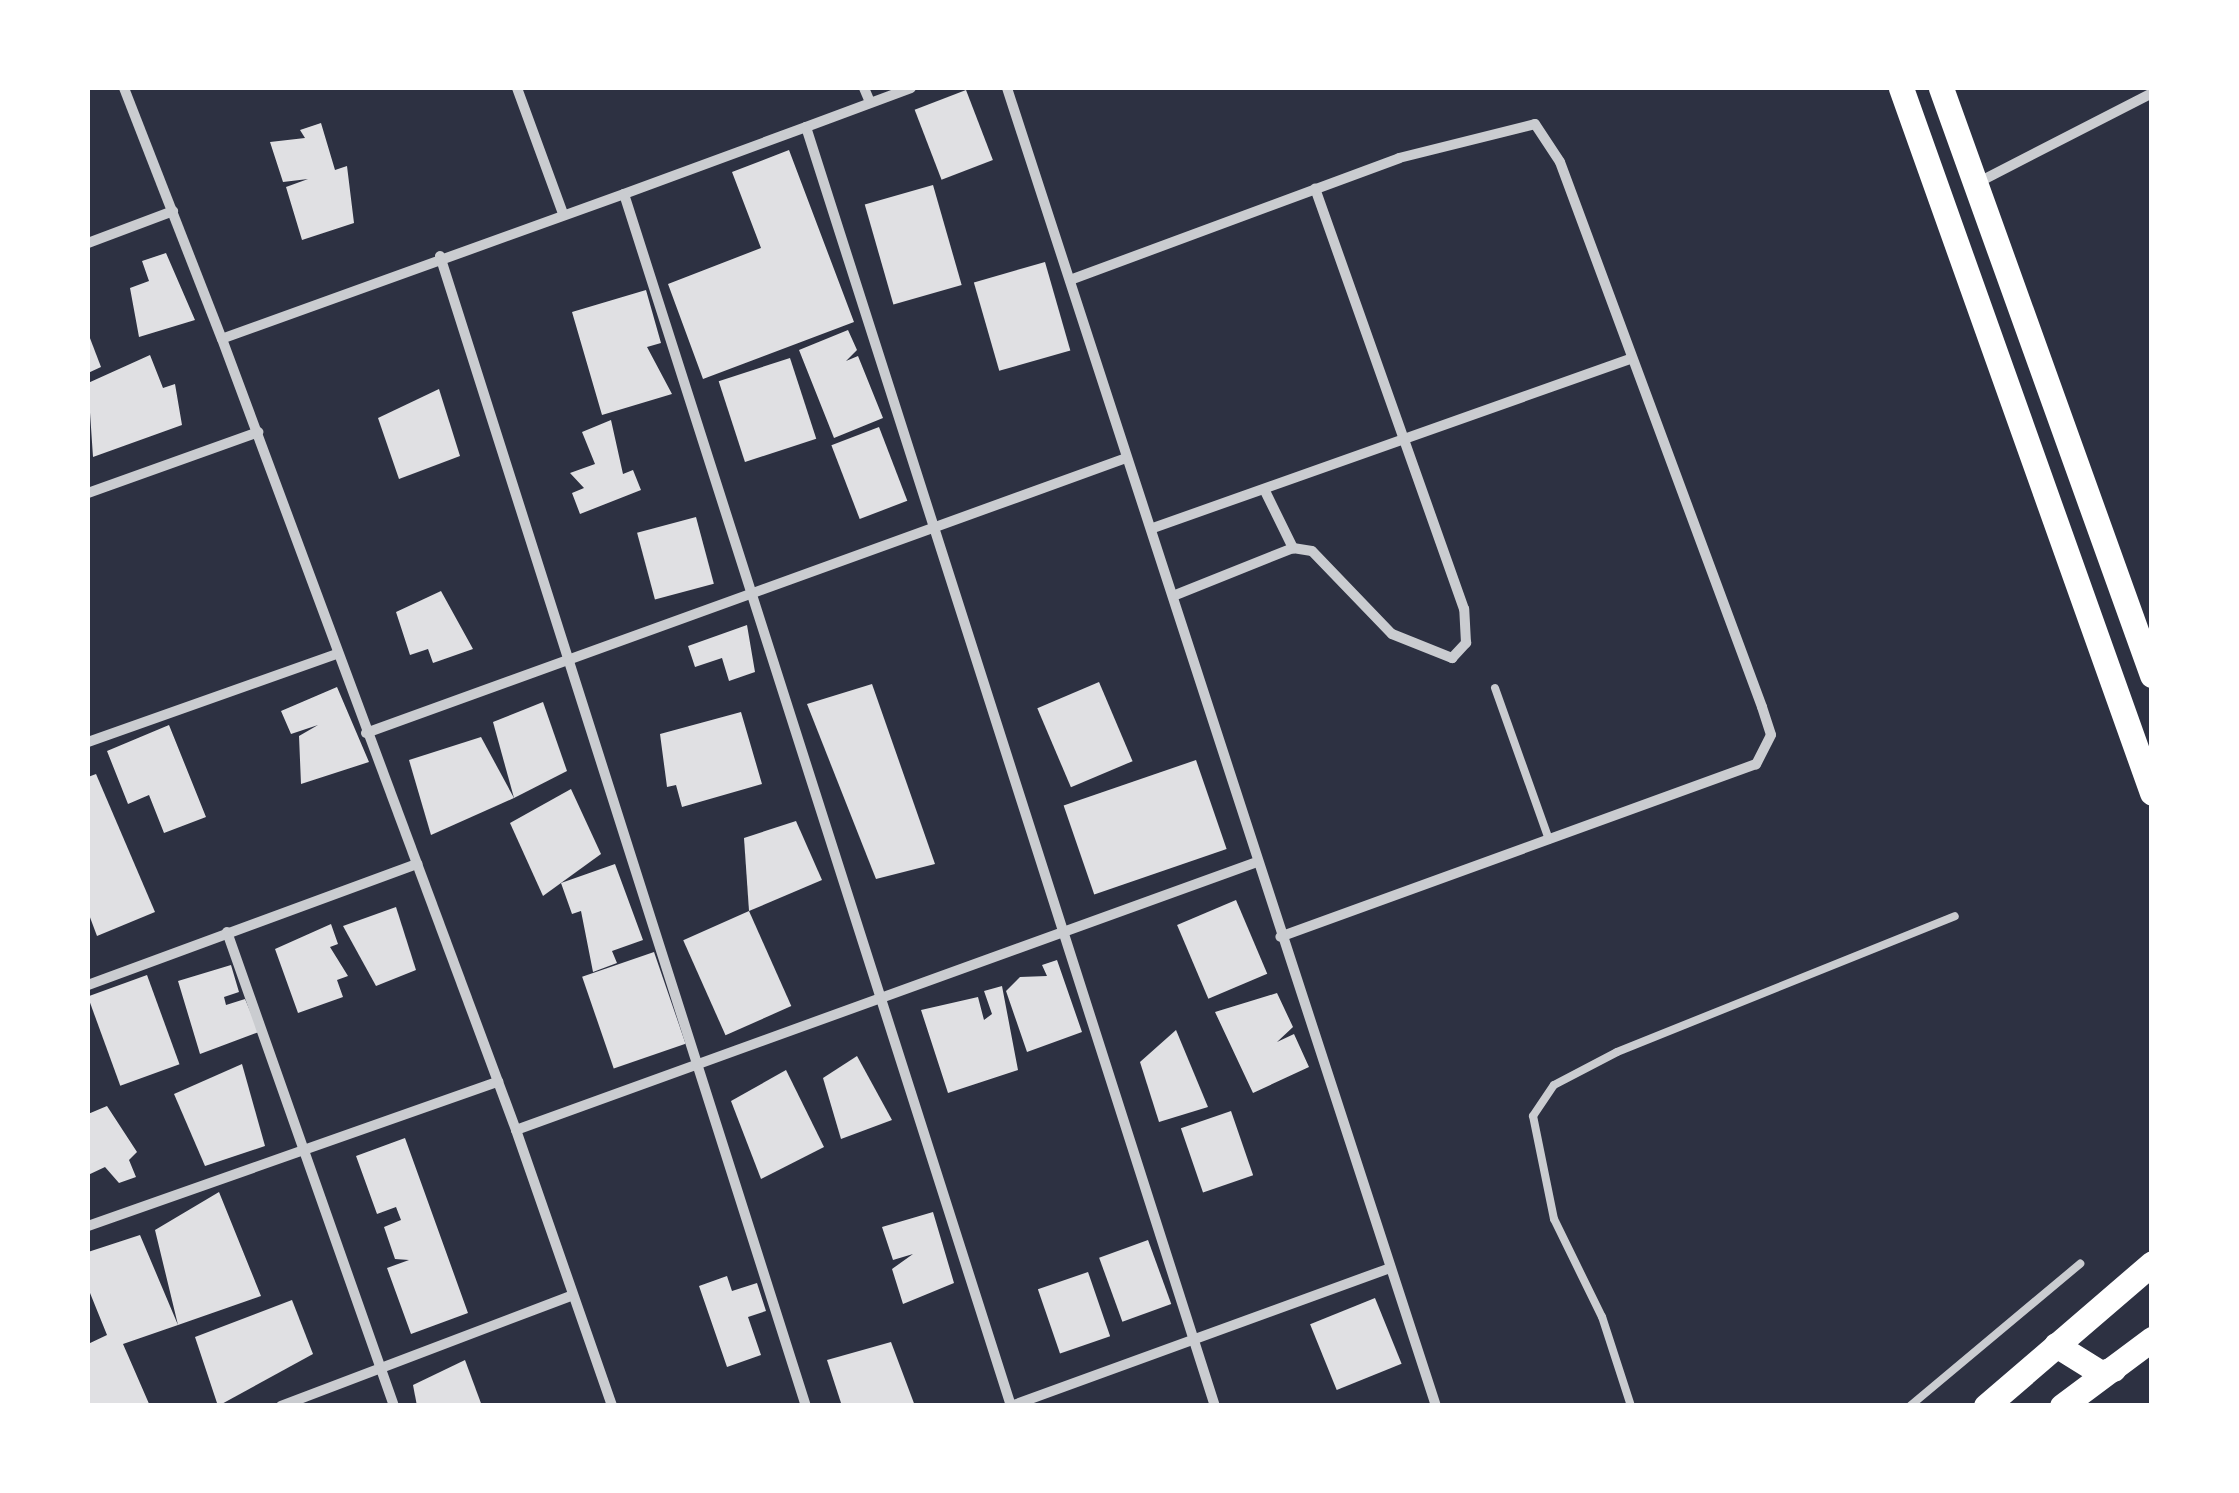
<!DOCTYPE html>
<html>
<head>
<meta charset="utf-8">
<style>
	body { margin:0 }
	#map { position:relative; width:2239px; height:1493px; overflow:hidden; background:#2d3142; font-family:Cabin,sans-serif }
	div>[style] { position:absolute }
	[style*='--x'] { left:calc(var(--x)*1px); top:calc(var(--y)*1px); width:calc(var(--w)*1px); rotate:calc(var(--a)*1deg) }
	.building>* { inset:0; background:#e0e0e3; transform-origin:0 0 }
	.service>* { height:8px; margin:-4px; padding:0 4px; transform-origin:4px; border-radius:4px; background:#caccd0 }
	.minor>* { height:10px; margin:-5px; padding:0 5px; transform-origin:5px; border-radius:5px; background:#caccd0 }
	.trunk>* { height:25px; margin:-12.5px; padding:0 12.5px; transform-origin:12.5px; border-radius:12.5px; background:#fff }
	span { translate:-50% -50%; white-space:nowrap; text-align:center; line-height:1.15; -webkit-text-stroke:8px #fff; paint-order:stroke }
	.frame { position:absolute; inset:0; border:90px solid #fff; pointer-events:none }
</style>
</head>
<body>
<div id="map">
	<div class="building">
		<i style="left:966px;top:90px;width:75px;height:55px;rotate:69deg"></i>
		<i style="clip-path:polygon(321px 123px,335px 170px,347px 166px,354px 223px,302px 240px,286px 187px,308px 179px,283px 182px,270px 142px,305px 138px,300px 130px)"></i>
		<i style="clip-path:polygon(789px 150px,854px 322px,703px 379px,668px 284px,761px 248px,732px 172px)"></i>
		<i style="left:933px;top:185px;width:104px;height:71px;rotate:74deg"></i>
		<i style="clip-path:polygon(166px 253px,195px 320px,139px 337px,130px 288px,149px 281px,142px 261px)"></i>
		<i style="left:1045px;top:262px;width:92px;height:74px;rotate:74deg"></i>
		<i style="clip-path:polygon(646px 290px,661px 343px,647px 347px,672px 394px,602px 415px,572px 312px)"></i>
		<i style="clip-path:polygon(848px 330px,857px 350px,846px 361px,858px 356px,883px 418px,834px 438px,799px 350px)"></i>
		<i style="clip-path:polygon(88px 333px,101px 367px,88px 373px)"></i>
		<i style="clip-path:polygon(150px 355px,163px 388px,175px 384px,182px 425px,93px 457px,88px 383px)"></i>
		<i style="left:790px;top:358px;width:85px;height:75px;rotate:72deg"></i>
		<i style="clip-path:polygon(439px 389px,460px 456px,399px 479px,378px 418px)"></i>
		<i style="clip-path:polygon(611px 420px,623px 474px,633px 470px,641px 490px,580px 514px,572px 493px,584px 488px,570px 473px,595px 464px,582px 432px)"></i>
		<i style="left:879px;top:427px;width:79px;height:51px;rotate:69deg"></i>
		<i style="left:696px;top:517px;width:69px;height:61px;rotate:75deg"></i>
		<i style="clip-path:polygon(441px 591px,473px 649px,433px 663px,428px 649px,410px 655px,396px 612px)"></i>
		<i style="clip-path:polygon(747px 625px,755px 672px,729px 681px,722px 658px,695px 667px,688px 646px)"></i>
		<i style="left:1099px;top:682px;width:86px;height:67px;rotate:67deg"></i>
		<i style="clip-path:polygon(872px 684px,935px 864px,876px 879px,807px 704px)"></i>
		<i style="clip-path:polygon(337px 687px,369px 762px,301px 784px,299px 736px,318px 725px,291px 734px,281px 711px)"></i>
		<i style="clip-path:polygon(543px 702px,567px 771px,514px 798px,493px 722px)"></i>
		<i style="clip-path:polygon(741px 712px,762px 784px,682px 807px,676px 785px,667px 787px,660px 734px)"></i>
		<i style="clip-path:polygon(169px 725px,206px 817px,164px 833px,149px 795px,128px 804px,107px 751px)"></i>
		<i style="clip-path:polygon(481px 737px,514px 798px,431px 835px,409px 760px)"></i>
		<i style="left:1196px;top:760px;width:94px;height:140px;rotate:71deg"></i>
		<i style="clip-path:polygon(96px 774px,155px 912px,97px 936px,88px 912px,88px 777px)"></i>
		<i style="clip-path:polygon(571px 789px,601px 854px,543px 896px,510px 823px)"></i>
		<i style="clip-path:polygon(796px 821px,822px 880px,749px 911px,744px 838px)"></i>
		<i style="clip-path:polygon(615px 864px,643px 940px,612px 951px,617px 963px,593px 972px,581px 911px,572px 914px,561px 883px)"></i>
		<i style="left:1236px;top:900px;width:80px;height:64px;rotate:67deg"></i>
		<i style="clip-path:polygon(396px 907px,416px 970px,376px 986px,343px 926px)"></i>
		<i style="left:749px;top:911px;width:104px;height:72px;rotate:66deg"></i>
		<i style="clip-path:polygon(331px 924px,338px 944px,330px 947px,348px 976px,337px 980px,343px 997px,298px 1013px,275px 949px)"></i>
		<i style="left:654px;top:952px;width:97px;height:76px;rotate:71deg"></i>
		<i style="clip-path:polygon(1057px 960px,1082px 1032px,1027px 1052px,1006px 991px,1020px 977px,1047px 976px,1042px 965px)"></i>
		<i style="clip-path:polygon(231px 965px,239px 992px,224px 997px,226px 1005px,245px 999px,259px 1032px,200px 1054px,178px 981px)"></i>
		<i style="left:147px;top:975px;width:95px;height:63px;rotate:70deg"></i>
		<i style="clip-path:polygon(1002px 986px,1018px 1070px,948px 1093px,921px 1010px,978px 997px,984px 1020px,992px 1014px,984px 991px)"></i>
		<i style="clip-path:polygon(1277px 993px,1293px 1027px,1277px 1042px,1294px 1034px,1309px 1067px,1253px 1093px,1215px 1012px)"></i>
		<i style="clip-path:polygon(1176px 1030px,1208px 1107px,1159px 1122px,1140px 1062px)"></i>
		<i style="clip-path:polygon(857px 1056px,892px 1120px,841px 1139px,823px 1078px)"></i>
		<i style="clip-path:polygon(242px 1064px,265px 1146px,205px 1166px,174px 1094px)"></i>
		<i style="clip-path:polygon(786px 1070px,824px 1147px,761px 1179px,731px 1101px)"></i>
		<i style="clip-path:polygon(107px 1106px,137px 1152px,129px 1160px,136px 1177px,119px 1183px,105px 1167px,88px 1175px,88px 1114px)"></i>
		<i style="left:1231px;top:1111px;width:68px;height:53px;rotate:71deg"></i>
		<i style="clip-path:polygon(405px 1138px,468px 1313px,411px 1334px,387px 1268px,409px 1260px,395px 1259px,384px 1227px,401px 1220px,396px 1207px,377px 1214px,356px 1156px)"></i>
		<i style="clip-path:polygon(219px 1192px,261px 1296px,178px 1325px,123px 1344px,150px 1406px,88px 1406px,88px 1344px,107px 1335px,88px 1288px,88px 1252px,140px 1235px,178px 1325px,155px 1230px)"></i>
		<i style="clip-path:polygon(933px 1212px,954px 1283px,903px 1304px,892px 1269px,913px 1254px,893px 1260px,882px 1227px)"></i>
		<i style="left:1148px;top:1240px;width:68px;height:52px;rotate:70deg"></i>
		<i style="left:1088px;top:1272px;width:68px;height:53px;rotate:71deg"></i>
		<i style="clip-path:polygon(727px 1276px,732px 1291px,757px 1283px,766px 1311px,748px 1317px,761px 1355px,727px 1367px,699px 1286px)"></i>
		<i style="left:1375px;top:1298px;width:71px;height:70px;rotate:68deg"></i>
		<i style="clip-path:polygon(292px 1300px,313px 1354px,218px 1406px,195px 1337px)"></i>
		<i style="clip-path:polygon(891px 1342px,915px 1406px,842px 1406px,827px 1360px)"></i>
		<i style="clip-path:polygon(465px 1360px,482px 1406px,417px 1406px,413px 1385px)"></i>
	</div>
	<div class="service">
		<i style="--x:1495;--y:688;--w:161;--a:70.4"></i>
		<i style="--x:1631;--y:1406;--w:94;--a:-108"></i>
		<i style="--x:1602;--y:1317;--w:109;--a:-116.1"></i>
		<i style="--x:1554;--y:1219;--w:105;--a:-101.5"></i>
		<i style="--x:1533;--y:1116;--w:37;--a:-56"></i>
		<i style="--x:1554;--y:1085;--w:71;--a:-27.6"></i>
		<i style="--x:1617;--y:1052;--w:364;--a:-21.9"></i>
		<i style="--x:1910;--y:1406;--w:222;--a:-39.9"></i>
	</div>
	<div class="minor">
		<i style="--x:124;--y:88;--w:269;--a:68.7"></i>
		<i style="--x:517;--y:88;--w:134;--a:69.9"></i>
		<i style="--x:864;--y:88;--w:15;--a:67"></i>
		<i style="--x:911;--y:88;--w:112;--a:159.6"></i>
		<i style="--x:806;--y:127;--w:1343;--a:72.27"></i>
		<i style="--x:1007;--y:88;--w:1386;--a:71.97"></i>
		<i style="--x:806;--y:127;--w:194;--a:159.8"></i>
		<i style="--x:624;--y:194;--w:1272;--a:72.29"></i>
		<i style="--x:1011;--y:1406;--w:401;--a:-20"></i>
		<i style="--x:1977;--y:183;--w:197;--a:-27.2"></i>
		<i style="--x:624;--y:194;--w:427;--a:160.2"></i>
		<i style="--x:222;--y:339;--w:844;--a:69.61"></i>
		<i style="--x:516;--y:1130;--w:785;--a:-19.89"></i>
		<i style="--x:88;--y:243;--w:91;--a:-20.6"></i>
		<i style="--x:440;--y:256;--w:1207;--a:72.35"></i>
		<i style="--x:1070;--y:280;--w:351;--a:-20.3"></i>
		<i style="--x:1399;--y:158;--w:140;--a:-14"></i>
		<i style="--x:1535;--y:124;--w:45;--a:56.7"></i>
		<i style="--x:1560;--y:162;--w:581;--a:69.66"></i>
		<i style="--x:1762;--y:707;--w:29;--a:72"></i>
		<i style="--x:1771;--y:735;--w:33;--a:117"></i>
		<i style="--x:1756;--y:764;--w:506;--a:160.03"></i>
		<i style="--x:1265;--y:491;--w:64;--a:63.8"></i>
		<i style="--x:88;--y:493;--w:181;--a:-19.7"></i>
		<i style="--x:1153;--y:528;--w:506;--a:-19.51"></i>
		<i style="--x:1173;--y:596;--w:129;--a:-21.8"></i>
		<i style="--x:1293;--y:548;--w:19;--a:9"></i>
		<i style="--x:1312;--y:551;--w:115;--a:46.1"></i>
		<i style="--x:1392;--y:634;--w:65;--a:21.8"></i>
		<i style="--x:1452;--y:658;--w:21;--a:-47"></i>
		<i style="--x:1466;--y:643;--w:34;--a:-93"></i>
		<i style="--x:1464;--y:609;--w:446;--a:-109.5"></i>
		<i style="--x:366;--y:733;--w:808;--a:-19.89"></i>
		<i style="--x:88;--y:742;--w:264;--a:-19.5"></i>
		<i style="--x:227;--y:932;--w:503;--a:70.59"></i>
		<i style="--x:88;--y:985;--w:351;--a:-20.2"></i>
		<i style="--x:516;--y:1130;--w:292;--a:70.8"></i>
		<i style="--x:88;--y:1226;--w:435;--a:-19.4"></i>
		<i style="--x:281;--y:1406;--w:312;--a:-20.8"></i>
	</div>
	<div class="trunk">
		<i style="--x:1901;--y:88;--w:748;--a:70.4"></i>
		<i style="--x:1941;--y:88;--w:624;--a:70.23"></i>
		<i style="--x:2056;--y:1345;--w:53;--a:31.9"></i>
		<i style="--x:2101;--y:1373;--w:13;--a:-18"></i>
		<i style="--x:1986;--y:1406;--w:219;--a:-40.7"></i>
		<i style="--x:2062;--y:1406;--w:112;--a:-36.7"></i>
	</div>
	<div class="frame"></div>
</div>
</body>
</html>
